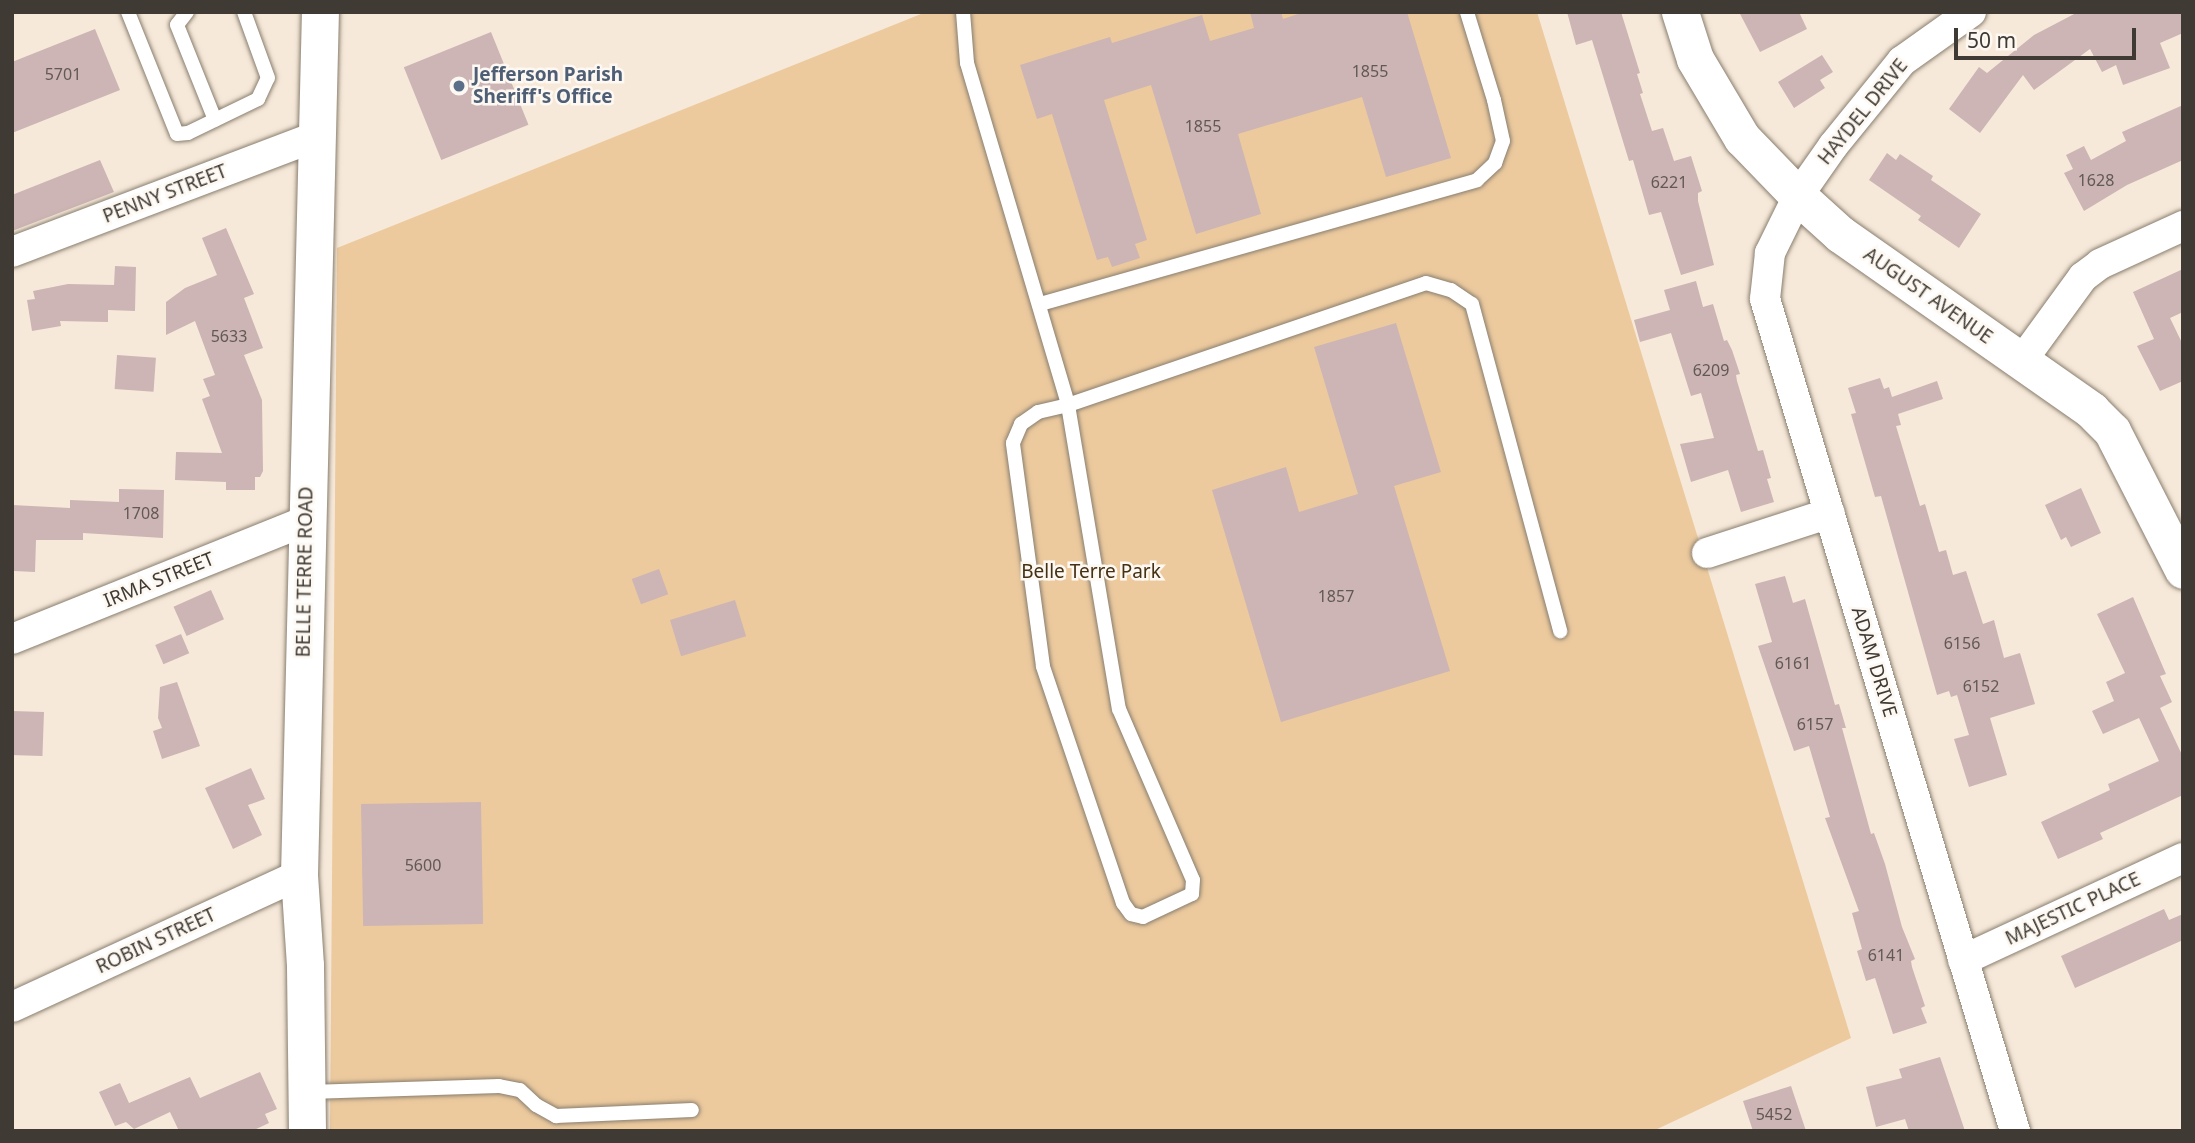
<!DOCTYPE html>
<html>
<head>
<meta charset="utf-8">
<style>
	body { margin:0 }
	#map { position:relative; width:2195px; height:1143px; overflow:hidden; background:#f6e9d9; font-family:"Noto Sans",sans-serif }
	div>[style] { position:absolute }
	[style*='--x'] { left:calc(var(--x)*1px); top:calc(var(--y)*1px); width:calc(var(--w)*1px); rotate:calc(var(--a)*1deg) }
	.green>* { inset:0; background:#ecca9e }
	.building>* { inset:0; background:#ccb5b4; transform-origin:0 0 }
	.roads { filter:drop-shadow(0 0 2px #897e6f) drop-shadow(0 0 2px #897e6f) }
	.service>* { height:14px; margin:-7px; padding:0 7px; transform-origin:7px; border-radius:7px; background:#fff }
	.minor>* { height:30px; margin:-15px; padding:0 15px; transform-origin:15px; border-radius:15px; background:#fff }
	.tertiary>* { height:37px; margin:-18.5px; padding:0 18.5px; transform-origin:18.5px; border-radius:18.5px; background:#fff }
	.dots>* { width:19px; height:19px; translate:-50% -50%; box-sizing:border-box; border:4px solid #fdf8f1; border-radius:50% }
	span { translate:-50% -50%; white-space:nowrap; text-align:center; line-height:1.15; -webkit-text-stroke:5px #fdf8f1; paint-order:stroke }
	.number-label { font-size:16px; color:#625954 }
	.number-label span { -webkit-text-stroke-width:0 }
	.service-label { font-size:19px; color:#4e5e75; font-weight:700 }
	.left { translate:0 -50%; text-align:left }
	.street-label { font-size:19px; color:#3f3a34 }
	.park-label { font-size:19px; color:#443013 }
	.frame { position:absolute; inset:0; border:14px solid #3f3a34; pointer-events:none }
	.scale { position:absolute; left:1954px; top:28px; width:182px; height:32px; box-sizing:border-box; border:4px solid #3f3a34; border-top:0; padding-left:9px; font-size:21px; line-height:24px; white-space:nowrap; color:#3f3a34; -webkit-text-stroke:5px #fdf8f1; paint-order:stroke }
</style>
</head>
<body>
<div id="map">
	<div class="green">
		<i style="clip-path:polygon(926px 12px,1537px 12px,1851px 1038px,1653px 1131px,330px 1131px,337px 248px)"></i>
	</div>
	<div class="building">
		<i style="clip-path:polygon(1250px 12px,1281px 12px,1283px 19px,1304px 12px,1407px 12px,1451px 158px,1386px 177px,1362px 97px,1238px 134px,1261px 214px,1196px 234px,1151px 85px,1104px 100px,1147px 240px,1135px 244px,1140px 258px,1112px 267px,1108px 257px,1097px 260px,1052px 114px,1037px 119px,1020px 65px,1110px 37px,1112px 43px,1202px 15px,1210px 41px,1254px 28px)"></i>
		<i style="clip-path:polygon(1567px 12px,1621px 12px,1640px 73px,1637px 74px,1643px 93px,1640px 94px,1652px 131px,1663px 128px,1674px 161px,1691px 156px,1702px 191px,1698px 193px,1698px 201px,1714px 265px,1681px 275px,1661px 212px,1649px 215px,1633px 160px,1629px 161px,1592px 40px,1576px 45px)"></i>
		<i style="clip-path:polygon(1739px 12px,1799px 12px,1807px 29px,1760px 52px)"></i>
		<i style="clip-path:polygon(2078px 12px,2183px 12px,2183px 33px,2160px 43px,2170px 68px,2123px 85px,2116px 65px,2102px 72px,2090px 49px,2034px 90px,2023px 75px,1980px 133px,1949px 109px,1979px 67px,1987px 73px,2034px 35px)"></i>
		<i style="clip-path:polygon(95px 29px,120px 90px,12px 133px,12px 62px)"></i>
		<i style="left:491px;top:32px;width:100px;height:94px;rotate:68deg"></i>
		<i style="clip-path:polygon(1822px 55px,1833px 72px,1820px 80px,1825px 88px,1794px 108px,1778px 82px)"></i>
		<i style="clip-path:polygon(2183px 105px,2183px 160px,2127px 185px,2084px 211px,2064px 173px,2073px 169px,2066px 155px,2084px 146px,2091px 160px,2126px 141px,2122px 132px)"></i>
		<i style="clip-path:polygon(1887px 153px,1896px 160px,1900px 154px,1933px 176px,1931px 180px,1981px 214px,1959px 248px,1918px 220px,1921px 216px,1869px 180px)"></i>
		<i style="clip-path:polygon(100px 160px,114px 192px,12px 231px,12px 195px)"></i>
		<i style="clip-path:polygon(226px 228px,254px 294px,244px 298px,263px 348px,244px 355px,262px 400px,263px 471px,260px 477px,255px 477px,255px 490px,226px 490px,226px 482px,175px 480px,176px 452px,222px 453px,202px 399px,210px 396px,203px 379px,215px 375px,195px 321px,166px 335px,166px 302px,185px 288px,217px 275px,202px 238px)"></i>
		<i style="clip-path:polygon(115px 266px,136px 267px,135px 311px,108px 310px,108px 322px,60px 321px,61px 326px,32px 331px,27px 300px,35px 299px,33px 291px,68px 284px,114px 285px)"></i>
		<i style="clip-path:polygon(2183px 269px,2183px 312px,2170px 318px,2183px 345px,2183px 381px,2160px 391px,2137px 346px,2154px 339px,2133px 292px)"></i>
		<i style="clip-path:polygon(1696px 281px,1703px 307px,1713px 304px,1724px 341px,1727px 340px,1732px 350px,1740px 374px,1736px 375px,1737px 381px,1758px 451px,1763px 450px,1771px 478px,1767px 479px,1774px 502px,1741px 512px,1728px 470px,1691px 482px,1680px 444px,1714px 438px,1701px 393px,1691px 396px,1671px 333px,1640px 342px,1634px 320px,1670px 310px,1664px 290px)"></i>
		<i style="clip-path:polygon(1396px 323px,1441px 472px,1394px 486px,1450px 671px,1281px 722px,1212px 490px,1286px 467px,1299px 512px,1358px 494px,1314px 347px)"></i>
		<i style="left:117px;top:355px;width:39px;height:34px;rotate:4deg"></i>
		<i style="clip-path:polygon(1880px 378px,1884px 389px,1889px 387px,1892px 397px,1937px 381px,1943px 399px,1898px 414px,1901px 425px,1896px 426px,1920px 506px,1925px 504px,1939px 552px,1946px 550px,1953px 575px,1966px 571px,1983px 624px,1994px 620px,2004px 658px,2020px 653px,2035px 704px,1990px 718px,2007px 775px,1969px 787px,1954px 739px,1969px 735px,1957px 695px,1951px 697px,1949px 691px,1937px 695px,1881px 496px,1875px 497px,1851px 414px,1856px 413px,1848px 388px)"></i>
		<i style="clip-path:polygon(2081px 488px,2101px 533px,2071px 547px,2066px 537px,2061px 540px,2045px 505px)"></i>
		<i style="clip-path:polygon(119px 489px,164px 490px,163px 538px,83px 533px,83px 540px,36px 540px,35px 572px,14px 571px,12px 505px,70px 508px,70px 500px,119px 502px)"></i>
		<i style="left:659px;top:569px;width:27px;height:29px;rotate:70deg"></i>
		<i style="clip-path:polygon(1785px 576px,1793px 603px,1805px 599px,1835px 705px,1839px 704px,1846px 728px,1842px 728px,1871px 834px,1874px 833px,1885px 864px,1902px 927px,1915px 959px,1911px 961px,1912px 967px,1925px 1006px,1921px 1008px,1927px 1023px,1893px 1034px,1875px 978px,1866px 981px,1857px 951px,1862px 949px,1852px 913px,1859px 911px,1825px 818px,1830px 817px,1809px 746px,1794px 751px,1758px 646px,1772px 642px,1755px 584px)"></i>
		<i style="left:211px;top:590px;width:32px;height:41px;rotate:66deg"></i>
		<i style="clip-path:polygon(2133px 597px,2166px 674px,2160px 676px,2172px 702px,2160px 708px,2183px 757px,2183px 795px,2100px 833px,2103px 839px,2058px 859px,2041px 822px,2110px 790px,2108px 784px,2159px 761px,2139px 718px,2103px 734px,2092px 711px,2114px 701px,2106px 682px,2125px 673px,2097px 614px)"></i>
		<i style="left:735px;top:600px;width:38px;height:68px;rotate:73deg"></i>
		<i style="left:181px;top:634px;width:21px;height:28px;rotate:67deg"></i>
		<i style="clip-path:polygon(177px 682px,200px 746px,162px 759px,153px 731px,162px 728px,158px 718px,160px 687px)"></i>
		<i style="left:12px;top:711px;width:32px;height:44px;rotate:2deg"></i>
		<i style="clip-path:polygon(251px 768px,265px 799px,248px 805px,262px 835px,233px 849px,205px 788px)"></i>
		<i style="left:481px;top:802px;width:122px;height:120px;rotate:89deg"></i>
		<i style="clip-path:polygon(2164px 909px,2169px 920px,2183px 914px,2183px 940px,2075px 988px,2061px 956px)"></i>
		<i style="clip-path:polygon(1940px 1057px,1965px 1131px,1909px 1131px,1905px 1119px,1876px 1127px,1866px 1087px,1902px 1078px,1899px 1069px)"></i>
		<i style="clip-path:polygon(260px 1072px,277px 1109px,265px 1114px,269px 1123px,252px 1131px,179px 1131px,170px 1112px,134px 1129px,126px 1122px,115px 1126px,99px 1092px,120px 1083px,129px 1103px,190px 1077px,200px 1098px)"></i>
		<i style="clip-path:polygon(1791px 1086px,1806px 1131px,1753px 1131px,1743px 1101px)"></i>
	</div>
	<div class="roads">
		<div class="service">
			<i style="--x:128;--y:12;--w:131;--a:68.1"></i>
			<i style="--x:177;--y:134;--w:11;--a:-5"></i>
			<i style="--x:188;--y:133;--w:78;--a:-25.9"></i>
			<i style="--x:258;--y:99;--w:23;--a:-65"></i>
			<i style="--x:268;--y:78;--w:70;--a:-110"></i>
			<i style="--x:187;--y:12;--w:16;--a:128"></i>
			<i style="--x:177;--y:25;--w:102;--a:68.2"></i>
			<i style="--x:963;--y:12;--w:51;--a:85.5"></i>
			<i style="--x:967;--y:63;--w:357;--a:73.5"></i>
			<i style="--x:1068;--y:405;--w:308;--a:80.5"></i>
			<i style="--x:1119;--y:709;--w:186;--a:66.6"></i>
			<i style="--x:1193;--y:880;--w:14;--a:94"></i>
			<i style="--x:1192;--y:894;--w:54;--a:154.9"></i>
			<i style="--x:1143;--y:917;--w:12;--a:-166"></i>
			<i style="--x:1131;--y:914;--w:14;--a:-126"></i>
			<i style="--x:1123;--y:903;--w:250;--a:-108.7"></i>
			<i style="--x:1043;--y:666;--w:225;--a:-97.7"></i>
			<i style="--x:1013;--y:443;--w:21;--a:-67"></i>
			<i style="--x:1021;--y:424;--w:21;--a:-35"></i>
			<i style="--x:1038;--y:412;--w:31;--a:-13"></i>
			<i style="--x:1068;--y:405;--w:378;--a:-18.8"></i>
			<i style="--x:1426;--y:283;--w:26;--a:16"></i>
			<i style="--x:1451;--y:290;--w:25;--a:34"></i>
			<i style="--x:1472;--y:304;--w:339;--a:74.9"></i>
			<i style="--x:1040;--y:304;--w:454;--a:-15.8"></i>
			<i style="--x:1477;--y:180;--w:25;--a:-43"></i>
			<i style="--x:1495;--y:163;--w:23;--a:-70"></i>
			<i style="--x:1503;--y:141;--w:42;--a:-102.4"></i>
			<i style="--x:1494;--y:100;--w:92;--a:-107.1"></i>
			<i style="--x:309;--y:1092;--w:190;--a:-1.8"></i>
			<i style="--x:499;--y:1086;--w:21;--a:11"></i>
			<i style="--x:520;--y:1090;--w:22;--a:43"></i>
			<i style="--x:536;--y:1105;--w:23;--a:29"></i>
			<i style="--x:556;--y:1116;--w:136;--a:-2.5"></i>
		</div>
		<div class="minor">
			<i style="--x:1971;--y:12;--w:85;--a:144.6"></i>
			<i style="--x:1902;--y:61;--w:109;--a:129.1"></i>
			<i style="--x:1833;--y:146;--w:61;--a:125"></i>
			<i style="--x:1798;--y:196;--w:64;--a:116.2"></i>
			<i style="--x:1770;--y:253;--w:46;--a:96.2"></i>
			<i style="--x:1765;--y:299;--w:869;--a:73.28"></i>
			<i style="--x:12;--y:252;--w:327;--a:-20.8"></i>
			<i style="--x:2021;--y:362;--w:105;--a:-53.9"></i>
			<i style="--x:2083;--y:277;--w:21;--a:-37"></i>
			<i style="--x:2100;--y:264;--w:91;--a:-24.6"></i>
			<i style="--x:1707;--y:553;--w:129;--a:-18"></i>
			<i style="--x:12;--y:639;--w:317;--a:-21.9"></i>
			<i style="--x:1963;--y:960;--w:242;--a:-24.9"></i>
			<i style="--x:12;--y:1007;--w:316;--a:-24.7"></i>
		</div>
		<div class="tertiary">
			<i style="--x:1680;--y:12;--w:49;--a:72.3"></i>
			<i style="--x:1695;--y:59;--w:92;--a:59.3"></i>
			<i style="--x:1742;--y:138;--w:81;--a:46"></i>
			<i style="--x:1798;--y:196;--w:57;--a:42.1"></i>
			<i style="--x:1840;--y:234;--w:307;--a:35"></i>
			<i style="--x:2091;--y:410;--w:30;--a:45"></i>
			<i style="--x:2112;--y:431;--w:156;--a:62.9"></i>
			<i style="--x:307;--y:1131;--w:166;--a:-90.7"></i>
			<i style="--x:305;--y:965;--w:90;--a:-93.8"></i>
			<i style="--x:299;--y:875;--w:863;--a:-88.61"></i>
		</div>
	</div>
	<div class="dots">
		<i style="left:459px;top:86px;background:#5c6f8a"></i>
	</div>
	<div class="number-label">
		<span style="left:1370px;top:71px">1855</span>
		<span style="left:63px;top:74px">5701</span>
		<span style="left:1203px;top:126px">1855</span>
		<span style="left:2096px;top:180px">1628</span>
		<span style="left:1669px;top:182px">6221</span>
		<span style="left:229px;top:336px">5633</span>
		<span style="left:1711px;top:370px">6209</span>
		<span style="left:141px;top:513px">1708</span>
		<span style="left:1336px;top:596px">1857</span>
		<span style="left:1962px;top:643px">6156</span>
		<span style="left:1793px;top:663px">6161</span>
		<span style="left:1981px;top:686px">6152</span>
		<span style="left:1815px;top:724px">6157</span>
		<span style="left:423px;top:865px">5600</span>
		<span style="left:1886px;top:955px">6141</span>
		<span style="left:1774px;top:1114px">5452</span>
	</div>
	<div class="service-label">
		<span class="left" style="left:473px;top:86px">Jefferson Parish<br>Sheriff's Office</span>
	</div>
	<div class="street-label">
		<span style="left:1863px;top:112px;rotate:-51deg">HAYDEL DRIVE</span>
		<span style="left:165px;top:194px;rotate:-21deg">PENNY STREET</span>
		<span style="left:1928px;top:296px;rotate:35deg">AUGUST AVENUE</span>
		<span style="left:305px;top:572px;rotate:-89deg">BELLE TERRE ROAD</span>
		<span style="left:159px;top:580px;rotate:-22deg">IRMA STREET</span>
		<span style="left:1874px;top:662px;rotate:73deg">ADAM DRIVE</span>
		<span style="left:2073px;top:909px;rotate:-25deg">MAJESTIC PLACE</span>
		<span style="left:156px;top:941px;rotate:-25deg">ROBIN STREET</span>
	</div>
	<div class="park-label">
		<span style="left:1091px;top:572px">Belle Terre Park</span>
	</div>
	<div class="frame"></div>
	<div class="scale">50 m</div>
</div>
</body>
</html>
